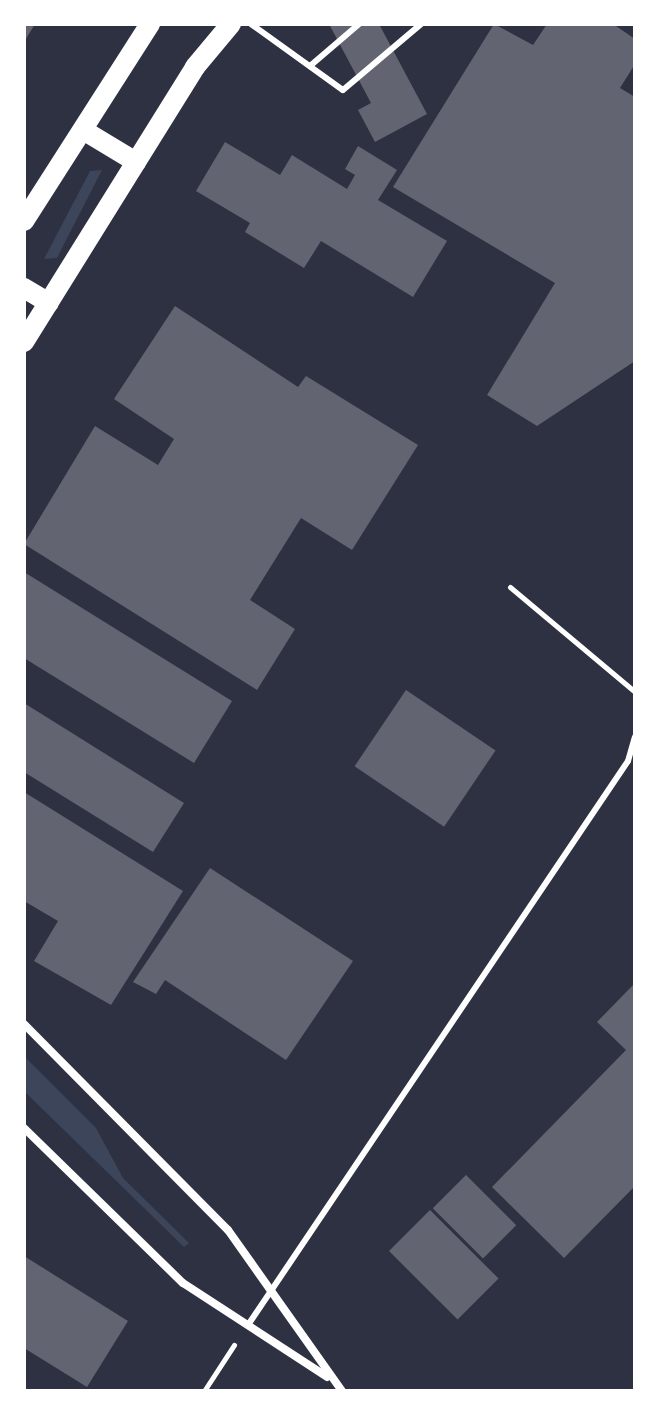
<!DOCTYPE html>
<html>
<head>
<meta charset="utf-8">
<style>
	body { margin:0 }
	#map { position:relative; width:659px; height:1415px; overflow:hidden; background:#2d3142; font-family:Jost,sans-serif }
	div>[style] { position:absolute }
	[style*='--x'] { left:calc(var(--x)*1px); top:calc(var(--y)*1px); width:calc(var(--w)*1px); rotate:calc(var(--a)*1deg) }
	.green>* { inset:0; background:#3c4559 }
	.building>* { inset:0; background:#626471; transform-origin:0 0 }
	.path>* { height:5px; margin:-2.5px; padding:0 2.5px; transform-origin:2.5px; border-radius:2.5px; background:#fff }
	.service>* { height:6px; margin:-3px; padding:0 3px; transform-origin:3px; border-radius:3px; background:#fff }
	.minor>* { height:8px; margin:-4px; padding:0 4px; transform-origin:4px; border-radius:4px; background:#fff }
	.primary>* { height:20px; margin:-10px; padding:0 10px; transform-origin:10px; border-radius:10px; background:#fff }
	span { translate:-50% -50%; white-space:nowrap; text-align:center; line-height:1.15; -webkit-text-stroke:8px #fff; paint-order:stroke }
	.frame { position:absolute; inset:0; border:26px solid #fff; pointer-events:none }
</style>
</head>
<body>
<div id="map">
	<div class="green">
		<i style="clip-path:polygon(102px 170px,57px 258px,44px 259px,90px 171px)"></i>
		<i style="clip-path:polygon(24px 1056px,96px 1128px,123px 1178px,189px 1243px,184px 1247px,24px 1091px)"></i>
	</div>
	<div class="building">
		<i style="clip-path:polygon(24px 24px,35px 24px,24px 42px)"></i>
		<i style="clip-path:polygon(329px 24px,379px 24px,427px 114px,375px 142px,358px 110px,371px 103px)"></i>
		<i style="clip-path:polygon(494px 24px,533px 45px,547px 24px,613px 24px,635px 39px,635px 64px,620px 88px,635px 97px,635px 361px,537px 426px,487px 395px,555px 283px,393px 187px)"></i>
		<i style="clip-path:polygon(225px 142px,280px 175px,292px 155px,347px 189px,355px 175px,345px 169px,358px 146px,397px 170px,378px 200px,447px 241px,413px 297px,321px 241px,304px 268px,245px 232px,250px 223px,196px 191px)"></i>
		<i style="clip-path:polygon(175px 306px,298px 387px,306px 376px,418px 445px,352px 550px,301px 518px,250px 600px,295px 629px,257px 690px,24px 544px,95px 426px,158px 465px,174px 439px,114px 399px)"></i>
		<i style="clip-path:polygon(24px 572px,232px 701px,194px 763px,24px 658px)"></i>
		<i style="left:406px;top:690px;width:108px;height:92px;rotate:34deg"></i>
		<i style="clip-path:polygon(24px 703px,184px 803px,153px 852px,24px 772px)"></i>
		<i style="clip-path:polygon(24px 792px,183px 891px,111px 1005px,34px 961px,58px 921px,24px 901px)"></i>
		<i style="clip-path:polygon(210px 868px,353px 961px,286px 1060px,165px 980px,156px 994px,133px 982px)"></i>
		<i style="clip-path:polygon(635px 983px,635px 1186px,564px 1258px,492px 1187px,626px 1050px,597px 1022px)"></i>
		<i style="left:466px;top:1175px;width:71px;height:47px;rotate:45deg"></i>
		<i style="left:430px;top:1210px;width:97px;height:58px;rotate:45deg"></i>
		<i style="clip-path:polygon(24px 1256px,128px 1321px,87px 1387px,24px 1348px)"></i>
	</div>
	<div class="path">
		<i style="--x:510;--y:587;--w:163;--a:40"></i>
		<i style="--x:204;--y:1391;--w:55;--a:-56.9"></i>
	</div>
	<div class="service">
		<i style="--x:251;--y:24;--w:113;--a:35.7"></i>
		<i style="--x:343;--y:90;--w:102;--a:-40.2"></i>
		<i style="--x:310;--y:66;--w:65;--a:-40.6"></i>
		<i style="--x:248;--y:1325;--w:680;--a:-56.03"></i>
		<i style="--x:628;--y:761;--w:25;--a:-74"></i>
	</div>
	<div class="minor">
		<i style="--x:24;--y:1024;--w:290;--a:45.3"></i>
		<i style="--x:228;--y:1230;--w:197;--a:54.7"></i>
		<i style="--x:24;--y:1128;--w:222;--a:44.3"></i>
		<i style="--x:183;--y:1283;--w:172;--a:33.1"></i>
	</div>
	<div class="primary">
		<i style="--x:83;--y:130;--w:62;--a:31.1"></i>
		<i style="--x:24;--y:221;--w:234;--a:-57.4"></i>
		<i style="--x:24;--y:288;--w:29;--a:31"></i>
		<i style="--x:24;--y:342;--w:324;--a:-58.1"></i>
		<i style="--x:195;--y:67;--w:56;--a:-50.1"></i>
	</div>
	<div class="frame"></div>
</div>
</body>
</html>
